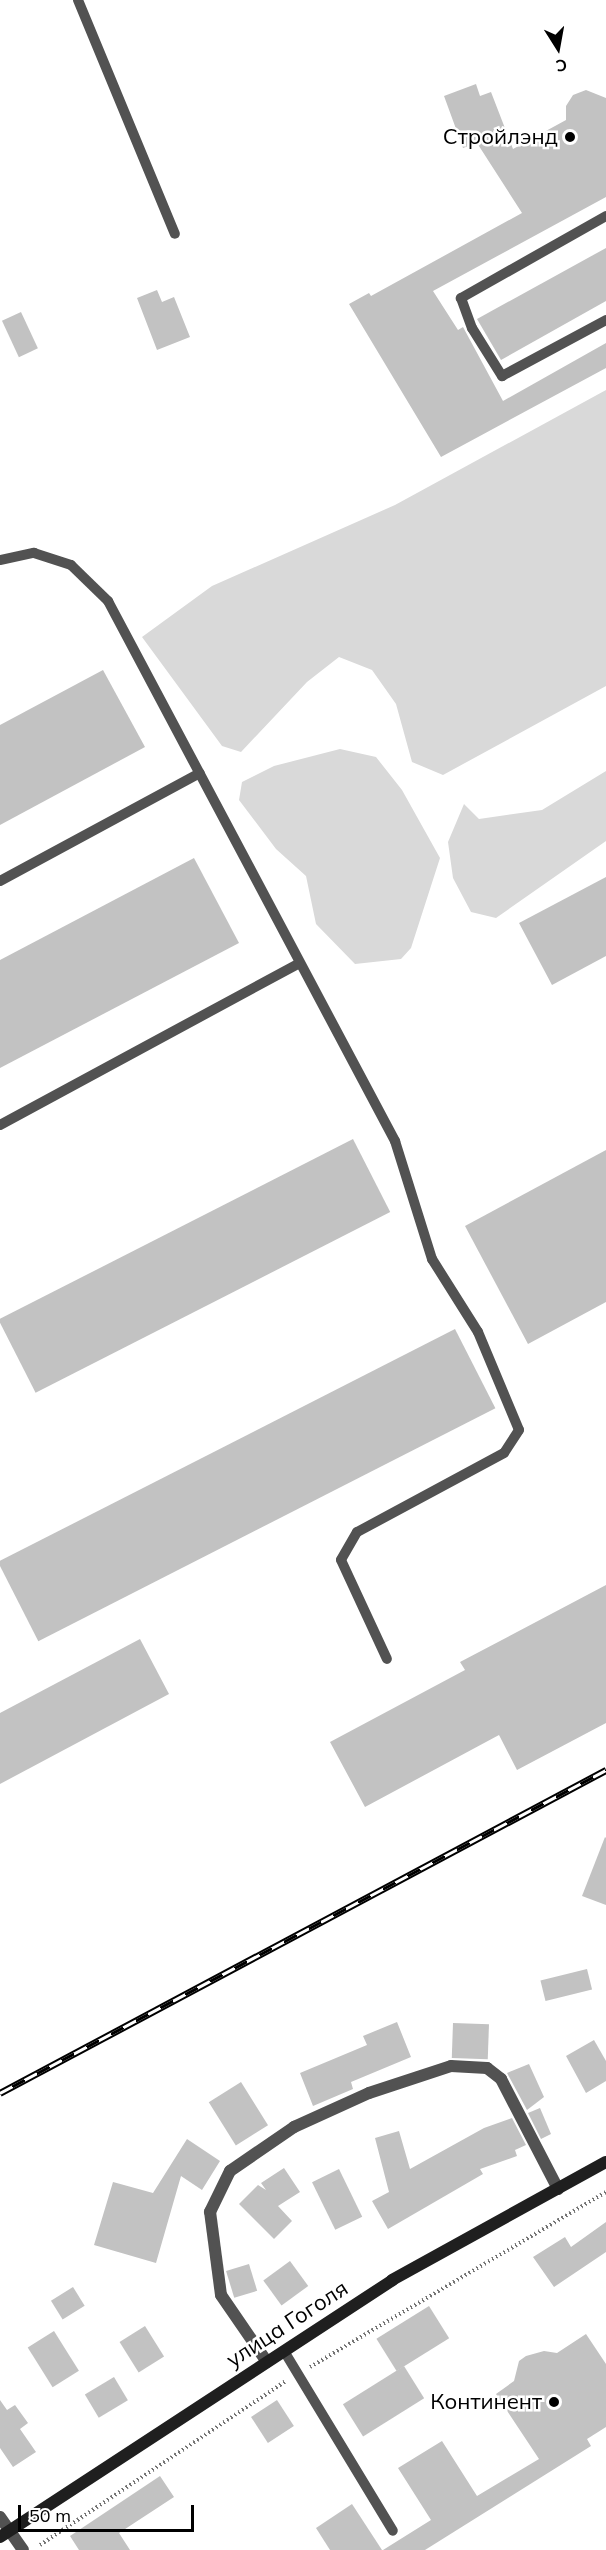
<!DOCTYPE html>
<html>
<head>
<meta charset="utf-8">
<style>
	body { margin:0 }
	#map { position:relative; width:606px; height:2550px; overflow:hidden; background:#fff; font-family:Mulish,sans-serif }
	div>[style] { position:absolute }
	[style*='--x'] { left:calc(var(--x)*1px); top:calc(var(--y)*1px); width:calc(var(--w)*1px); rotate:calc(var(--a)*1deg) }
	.green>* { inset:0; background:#d9d9d9 }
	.building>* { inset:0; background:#c2c2c2; transform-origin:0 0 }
	.path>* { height:4px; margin-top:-2px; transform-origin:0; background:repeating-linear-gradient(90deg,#747474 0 1.5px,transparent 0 4.5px) }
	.lane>* { height:10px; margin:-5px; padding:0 5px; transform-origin:5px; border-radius:5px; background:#525252 }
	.street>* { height:12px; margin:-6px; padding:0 6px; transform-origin:6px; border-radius:6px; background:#525252 }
	.secondary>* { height:12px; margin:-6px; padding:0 6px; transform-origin:6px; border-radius:6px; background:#1f1f1f }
	.rail>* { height:7px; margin-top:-3.5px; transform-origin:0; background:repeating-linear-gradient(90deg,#fff 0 14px,#000 0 28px); box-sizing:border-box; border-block:2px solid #000 }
	.dots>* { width:16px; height:16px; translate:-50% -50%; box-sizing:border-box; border:3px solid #fff; border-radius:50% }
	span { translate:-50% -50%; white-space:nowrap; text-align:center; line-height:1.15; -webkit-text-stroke:5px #fff; paint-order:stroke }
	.poi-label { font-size:22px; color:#000 }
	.right { translate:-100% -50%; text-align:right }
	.street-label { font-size:22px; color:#000 }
	.north { position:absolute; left:528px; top:18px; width:60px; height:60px; -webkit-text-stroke:4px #fff; paint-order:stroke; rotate:169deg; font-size:16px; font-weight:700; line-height:24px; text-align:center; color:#000 }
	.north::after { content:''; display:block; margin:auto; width:21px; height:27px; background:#000; clip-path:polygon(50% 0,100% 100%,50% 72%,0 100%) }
	.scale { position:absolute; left:18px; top:2505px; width:176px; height:27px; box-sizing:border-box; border:3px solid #000; border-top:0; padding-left:8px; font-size:18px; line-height:21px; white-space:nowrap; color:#000; -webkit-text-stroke:4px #fff; paint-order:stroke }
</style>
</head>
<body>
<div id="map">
	<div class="green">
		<i style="clip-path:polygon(606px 390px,606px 686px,443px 775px,412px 762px,396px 704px,372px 670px,339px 657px,307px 682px,241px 752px,222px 746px,142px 637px,212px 586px,395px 505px)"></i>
		<i style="clip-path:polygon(340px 749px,376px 757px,402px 790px,440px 858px,411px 948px,401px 959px,355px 964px,316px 924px,306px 876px,276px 849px,239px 800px,242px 782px,274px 766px)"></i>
		<i style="clip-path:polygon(606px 771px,606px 841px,496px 918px,471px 912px,453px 878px,448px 842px,464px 804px,479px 819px,542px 810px)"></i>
	</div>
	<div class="building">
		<i style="clip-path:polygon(476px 84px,480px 96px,491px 92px,513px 149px,566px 120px,566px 106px,573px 95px,586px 90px,606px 98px,606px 197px,433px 291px,458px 330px,463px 327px,503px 401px,606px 343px,606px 368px,441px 457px,349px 304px,369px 293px,371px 296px,522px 213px,477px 143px,463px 148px,444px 96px)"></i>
		<i style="clip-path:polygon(606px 248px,606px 301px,501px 360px,477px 319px)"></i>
		<i style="clip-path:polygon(157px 290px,162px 302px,174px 297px,190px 337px,157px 350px,137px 298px)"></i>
		<i style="left:21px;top:312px;width:40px;height:21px;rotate:65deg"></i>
		<i style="clip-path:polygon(103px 670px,145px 747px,0 825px,0 725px)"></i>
		<i style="clip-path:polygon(194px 858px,239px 943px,0 1068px,0 960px)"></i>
		<i style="clip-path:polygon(606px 877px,606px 956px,552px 985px,519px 923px)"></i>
		<i style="left:353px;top:1139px;width:82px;height:398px;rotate:63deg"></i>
		<i style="clip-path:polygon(606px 1150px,606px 1302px,528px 1344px,465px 1226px)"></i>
		<i style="left:455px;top:1329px;width:89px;height:513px;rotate:63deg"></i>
		<i style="clip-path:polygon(606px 1585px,606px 1723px,517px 1770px,499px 1735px,365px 1807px,330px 1742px,465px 1670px,460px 1662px)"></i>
		<i style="clip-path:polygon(140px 1639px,169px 1694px,0 1784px,0 1713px)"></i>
		<i style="clip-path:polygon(605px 1837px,606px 1838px,606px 1905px,582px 1896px)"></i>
		<i style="left:587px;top:1969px;width:21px;height:48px;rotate:76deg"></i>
		<i style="clip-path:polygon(397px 2022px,411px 2057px,351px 2082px,353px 2089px,313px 2106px,300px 2073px,367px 2045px,363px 2036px)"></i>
		<i style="left:453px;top:2023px;width:36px;height:35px;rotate:2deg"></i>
		<i style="clip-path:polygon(594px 2040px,606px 2061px,606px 2081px,586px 2093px,566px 2056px)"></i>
		<i style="clip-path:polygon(529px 2064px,544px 2097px,527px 2110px,507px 2073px)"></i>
		<i style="left:241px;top:2082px;width:51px;height:38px;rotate:58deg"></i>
		<i style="clip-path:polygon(540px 2108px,551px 2134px,541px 2139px,528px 2113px)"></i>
		<i style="clip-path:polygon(512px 2118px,526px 2145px,515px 2150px,517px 2156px,480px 2169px,483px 2174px,388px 2229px,372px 2201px,389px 2192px,375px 2138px,399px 2131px,410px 2169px,484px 2128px)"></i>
		<i style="clip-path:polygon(187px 2139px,220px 2161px,202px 2190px,181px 2176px,156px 2263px,94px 2245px,113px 2182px,153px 2193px)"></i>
		<i style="clip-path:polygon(284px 2168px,300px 2192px,278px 2206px,292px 2221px,274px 2239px,239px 2204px,258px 2185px,266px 2190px,261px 2183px)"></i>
		<i style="left:339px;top:2169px;width:53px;height:30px;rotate:64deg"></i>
		<i style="clip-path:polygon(606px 2222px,606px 2252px,554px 2287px,533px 2257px,565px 2237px,571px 2247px)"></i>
		<i style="left:290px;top:2261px;width:31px;height:33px;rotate:54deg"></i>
		<i style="left:249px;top:2264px;width:28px;height:24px;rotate:73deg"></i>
		<i style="left:73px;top:2287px;width:22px;height:26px;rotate:58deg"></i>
		<i style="left:429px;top:2306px;width:38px;height:62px;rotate:58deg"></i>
		<i style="left:145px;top:2326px;width:36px;height:30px;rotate:58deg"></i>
		<i style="left:54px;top:2331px;width:47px;height:31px;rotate:58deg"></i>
		<i style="clip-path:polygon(586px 2334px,606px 2364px,606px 2427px,587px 2439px,591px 2446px,425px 2550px,383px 2550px,431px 2520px,398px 2468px,442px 2441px,477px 2496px,539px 2459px,496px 2394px,514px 2381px,519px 2361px,526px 2356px,544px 2351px,557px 2353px)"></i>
		<i style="left:404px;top:2366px;width:38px;height:72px;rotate:58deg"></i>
		<i style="left:114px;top:2377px;width:27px;height:34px;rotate:59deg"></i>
		<i style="clip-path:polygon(0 2400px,7px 2410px,15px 2405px,28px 2423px,20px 2429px,36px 2452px,13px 2467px,0 2448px)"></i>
		<i style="left:277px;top:2400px;width:31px;height:31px;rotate:57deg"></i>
		<i style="clip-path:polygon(160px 2476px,174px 2497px,119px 2533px,130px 2550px,79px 2550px,70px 2536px)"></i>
		<i style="clip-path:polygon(352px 2504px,382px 2550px,330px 2550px,316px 2528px)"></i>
	</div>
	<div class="path">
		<i style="--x:310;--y:2367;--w:344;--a:-30.6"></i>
		<i style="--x:40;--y:2545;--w:296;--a:-33.7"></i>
	</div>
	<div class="lane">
		<i style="--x:78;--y:0;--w:253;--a:67.5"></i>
		<i style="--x:606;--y:216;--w:167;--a:150.5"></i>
		<i style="--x:461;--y:298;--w:32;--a:70"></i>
		<i style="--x:472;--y:328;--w:57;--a:58"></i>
		<i style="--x:502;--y:376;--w:118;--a:-28.3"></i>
		<i style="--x:0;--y:560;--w:35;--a:-12"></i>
		<i style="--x:34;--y:553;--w:39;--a:18"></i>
		<i style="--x:71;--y:565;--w:52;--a:44.2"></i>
		<i style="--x:108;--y:601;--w:612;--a:62.01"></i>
		<i style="--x:395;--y:1141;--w:124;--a:72.6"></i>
		<i style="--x:432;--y:1259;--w:86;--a:57.8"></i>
		<i style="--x:478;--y:1332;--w:106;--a:67.3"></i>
		<i style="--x:519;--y:1430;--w:27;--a:123"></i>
		<i style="--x:504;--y:1453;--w:167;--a:151.7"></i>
		<i style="--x:357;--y:1532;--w:32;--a:120"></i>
		<i style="--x:341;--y:1560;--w:109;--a:65.1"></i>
		<i style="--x:0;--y:881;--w:227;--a:-28.4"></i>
		<i style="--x:0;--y:1125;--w:340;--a:-28.4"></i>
		<i style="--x:284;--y:2351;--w:210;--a:58.8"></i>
	</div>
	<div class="street">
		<i style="--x:267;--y:2362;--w:81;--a:-124.5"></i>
		<i style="--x:221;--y:2295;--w:84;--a:-97.5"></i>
		<i style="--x:210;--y:2212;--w:46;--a:-64"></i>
		<i style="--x:230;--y:2171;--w:78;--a:-34.5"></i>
		<i style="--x:294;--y:2127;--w:82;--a:-24.4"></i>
		<i style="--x:369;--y:2093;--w:86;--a:-18.2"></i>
		<i style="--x:451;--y:2066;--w:36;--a:3"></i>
		<i style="--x:487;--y:2068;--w:18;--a:38"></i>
		<i style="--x:501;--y:2079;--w:124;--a:62.6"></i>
		<i style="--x:0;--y:2517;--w:40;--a:55.1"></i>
	</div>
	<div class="secondary">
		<i style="--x:0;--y:2537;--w:469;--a:-33.2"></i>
		<i style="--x:392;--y:2280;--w:244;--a:-28.9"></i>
	</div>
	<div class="rail">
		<i style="--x:0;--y:2093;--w:687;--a:-28.06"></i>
	</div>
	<div class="dots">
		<i style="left:570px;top:137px;background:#000"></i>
		<i style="left:554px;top:2402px;background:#000"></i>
	</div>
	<div class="poi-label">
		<span class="right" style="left:558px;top:137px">Стройлэнд</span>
		<span class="right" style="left:542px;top:2402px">Континент</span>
	</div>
	<div class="street-label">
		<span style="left:287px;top:2324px;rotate:-33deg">улица Гоголя</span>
	</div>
	<div class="north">С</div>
	<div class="scale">50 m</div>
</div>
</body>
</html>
